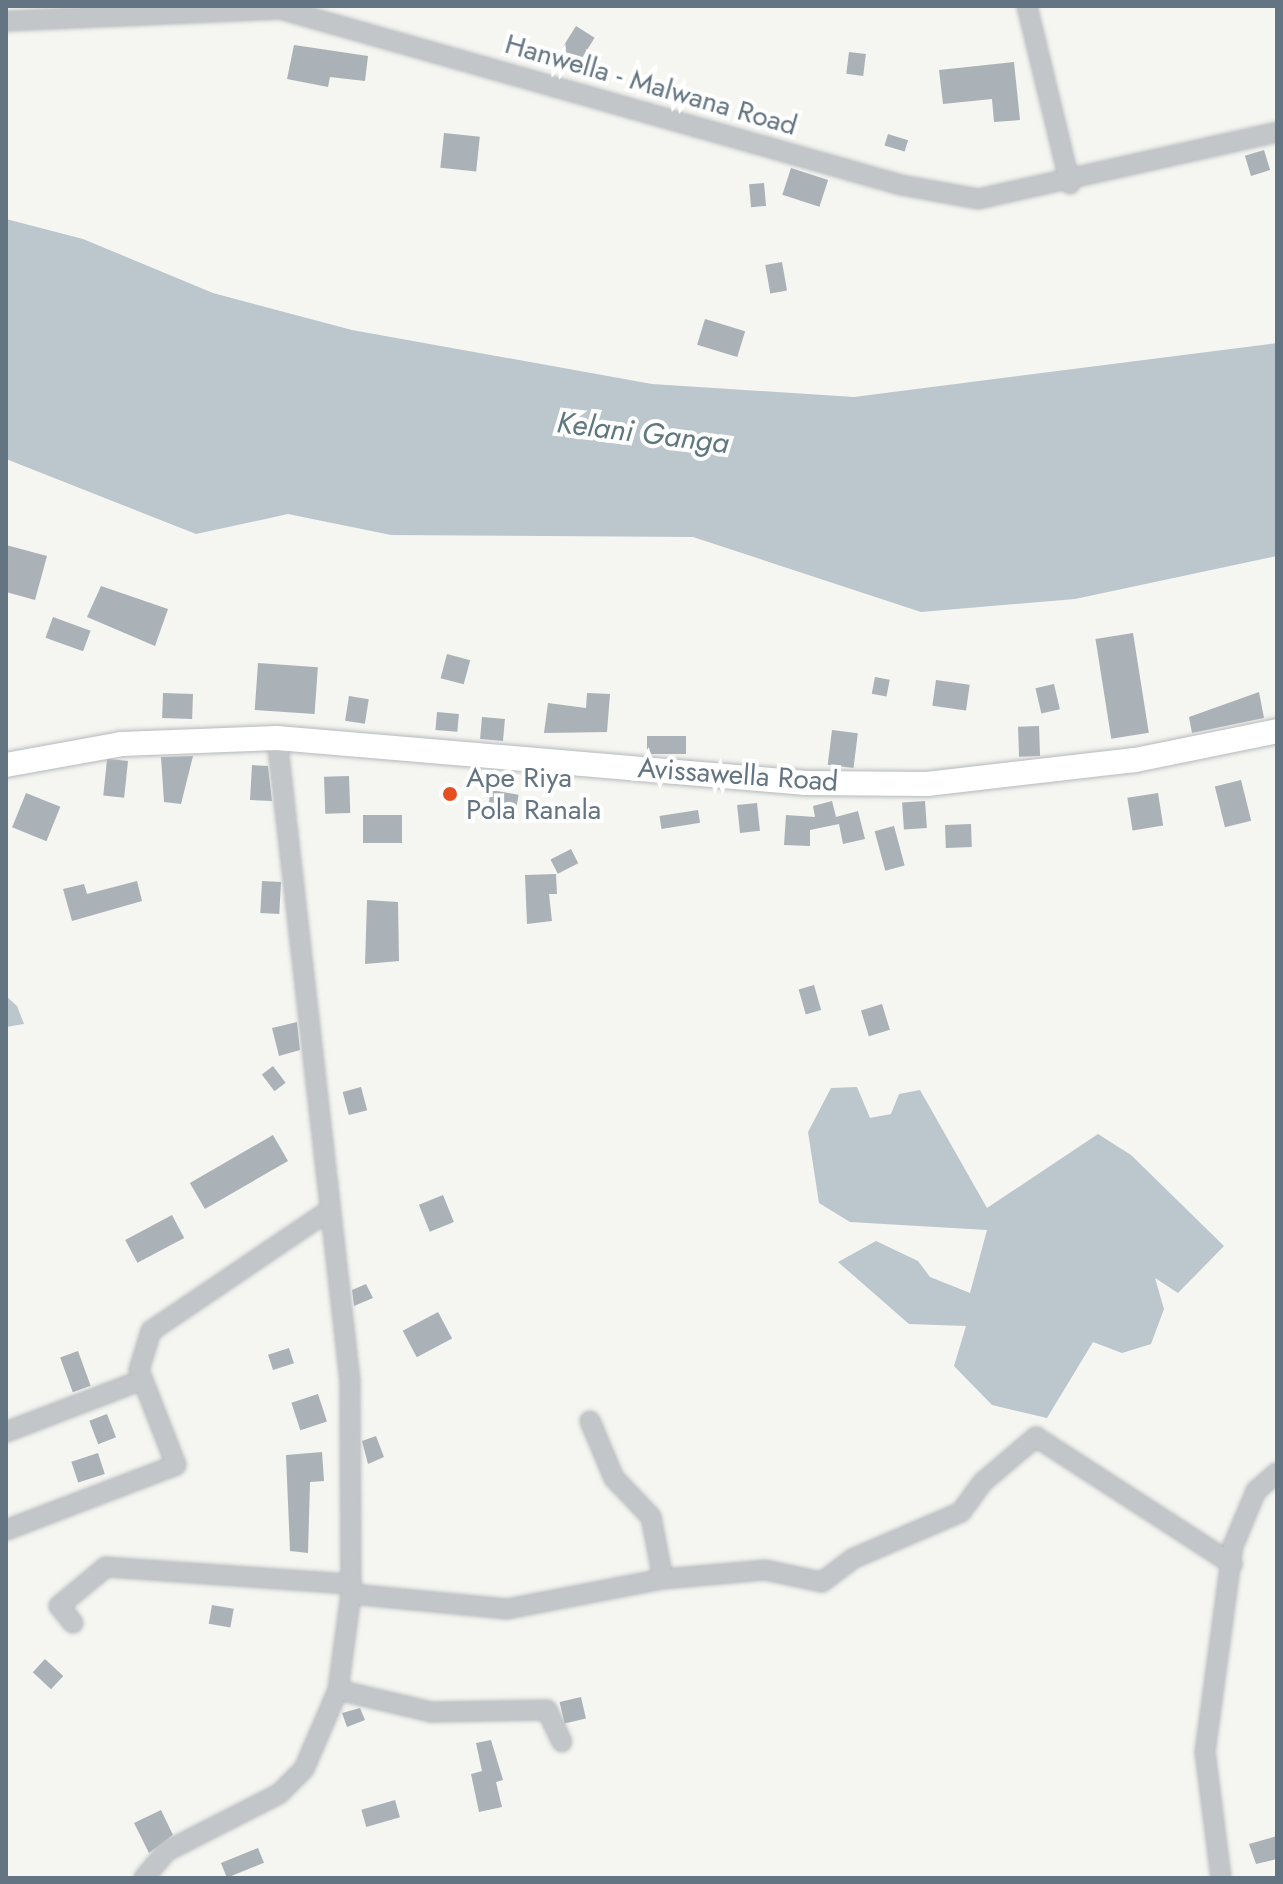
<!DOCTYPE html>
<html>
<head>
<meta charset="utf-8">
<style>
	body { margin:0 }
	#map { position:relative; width:1283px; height:1884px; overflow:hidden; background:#f5f5f1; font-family:Jost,sans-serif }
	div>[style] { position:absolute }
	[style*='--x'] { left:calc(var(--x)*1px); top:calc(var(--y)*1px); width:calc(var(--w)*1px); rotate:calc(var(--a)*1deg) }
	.water>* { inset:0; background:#bbc7cc }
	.building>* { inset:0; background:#aab2b7; transform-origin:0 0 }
	.roads { filter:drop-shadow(0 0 2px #b5b9bd) drop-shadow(0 0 2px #b5b9bd) }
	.minor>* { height:18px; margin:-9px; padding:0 9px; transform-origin:9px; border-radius:9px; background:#c2c6c9 }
	.major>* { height:24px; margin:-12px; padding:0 12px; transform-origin:12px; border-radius:12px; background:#fff }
	.dots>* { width:22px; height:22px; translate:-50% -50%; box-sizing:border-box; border:4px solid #fff; border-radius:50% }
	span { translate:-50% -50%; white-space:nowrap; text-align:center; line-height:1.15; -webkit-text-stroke:8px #fff; paint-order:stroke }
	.street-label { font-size:28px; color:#637482 }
	.poi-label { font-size:28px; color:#637482 }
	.left { translate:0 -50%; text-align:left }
	.water-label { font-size:30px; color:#5f777f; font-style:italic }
	.frame { position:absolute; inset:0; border:8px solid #637482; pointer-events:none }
</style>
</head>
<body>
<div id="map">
	<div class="water">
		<i style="clip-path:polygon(6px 219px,83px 239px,213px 293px,352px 330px,652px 384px,854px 397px,1277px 343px,1277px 556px,1075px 599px,921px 612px,693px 537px,391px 535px,288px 514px,196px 534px,6px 459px)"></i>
		<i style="clip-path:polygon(6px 996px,17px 1006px,24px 1024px,6px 1027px)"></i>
		<i style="clip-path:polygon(857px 1087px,870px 1118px,891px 1114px,899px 1094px,920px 1090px,987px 1208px,1098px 1134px,1131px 1155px,1224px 1246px,1178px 1293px,1155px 1278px,1164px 1309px,1151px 1344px,1122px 1353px,1093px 1342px,1047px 1418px,992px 1405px,954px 1366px,966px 1326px,909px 1324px,838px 1262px,876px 1241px,918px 1261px,930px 1277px,970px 1293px,987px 1230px,850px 1222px,819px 1203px,808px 1132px,831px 1088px)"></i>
	</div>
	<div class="building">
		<i style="left:576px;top:26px;width:22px;height:34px;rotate:32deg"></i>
		<i style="clip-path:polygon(294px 45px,368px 56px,365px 81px,330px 77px,328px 87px,287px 79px)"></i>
		<i style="left:849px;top:52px;width:17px;height:22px;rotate:7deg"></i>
		<i style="clip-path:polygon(1014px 62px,1020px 120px,994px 122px,992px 99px,943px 104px,939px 70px)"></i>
		<i style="left:444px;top:133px;width:36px;height:35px;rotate:6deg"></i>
		<i style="left:888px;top:134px;width:21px;height:12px;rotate:17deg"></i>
		<i style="left:1264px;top:150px;width:21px;height:20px;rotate:73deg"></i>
		<i style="left:791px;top:168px;width:39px;height:28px;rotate:18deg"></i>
		<i style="left:764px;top:183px;width:23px;height:15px;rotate:85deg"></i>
		<i style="left:782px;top:262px;width:29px;height:17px;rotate:80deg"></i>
		<i style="left:705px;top:319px;width:42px;height:27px;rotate:17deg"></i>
		<i style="clip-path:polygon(6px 545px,47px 556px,35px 600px,6px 592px)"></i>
		<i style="clip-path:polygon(101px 586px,168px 609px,155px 646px,87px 617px)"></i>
		<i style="left:53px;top:617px;width:40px;height:22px;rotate:20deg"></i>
		<i style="left:1133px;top:633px;width:101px;height:38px;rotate:81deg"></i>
		<i style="left:447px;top:654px;width:24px;height:25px;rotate:15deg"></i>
		<i style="left:258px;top:663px;width:60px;height:47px;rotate:4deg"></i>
		<i style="left:875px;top:677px;width:15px;height:17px;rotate:11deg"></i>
		<i style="left:936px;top:680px;width:34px;height:26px;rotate:8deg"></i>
		<i style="left:1054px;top:684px;width:26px;height:19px;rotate:77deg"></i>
		<i style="clip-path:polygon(1259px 692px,1264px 718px,1192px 733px,1189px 717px)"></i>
		<i style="left:163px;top:693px;width:30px;height:25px;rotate:2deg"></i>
		<i style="clip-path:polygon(587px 693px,610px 694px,607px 732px,544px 733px,548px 703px,586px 708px)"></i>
		<i style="left:349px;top:696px;width:20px;height:25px;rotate:9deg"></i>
		<i style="left:437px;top:712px;width:22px;height:18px;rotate:5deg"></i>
		<i style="left:482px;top:717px;width:23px;height:22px;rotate:5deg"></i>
		<i style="left:1039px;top:726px;width:30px;height:21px;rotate:88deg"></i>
		<i style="left:832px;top:730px;width:26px;height:35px;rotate:7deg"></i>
		<i style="left:647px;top:736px;width:39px;height:18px"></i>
		<i style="clip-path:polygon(193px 756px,181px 804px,164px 802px,161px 757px)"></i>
		<i style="left:128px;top:761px;width:37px;height:21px;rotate:96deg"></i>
		<i style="clip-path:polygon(252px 765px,268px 766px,272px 801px,250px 800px)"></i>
		<i style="left:349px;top:776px;width:37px;height:25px;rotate:88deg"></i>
		<i style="left:1241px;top:780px;width:42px;height:27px;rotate:76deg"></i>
		<i style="left:491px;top:790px;width:28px;height:25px;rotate:10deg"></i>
		<i style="left:26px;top:793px;width:37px;height:37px;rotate:22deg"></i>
		<i style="left:1158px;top:793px;width:33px;height:31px;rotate:81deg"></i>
		<i style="clip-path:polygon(832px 801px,836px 817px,858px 811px,865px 839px,843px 844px,839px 824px,810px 830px,810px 846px,784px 845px,786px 815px,815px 817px,813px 806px)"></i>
		<i style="left:925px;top:801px;width:27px;height:23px;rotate:86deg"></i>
		<i style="left:757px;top:803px;width:28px;height:20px;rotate:84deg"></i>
		<i style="left:698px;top:810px;width:13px;height:39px;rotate:81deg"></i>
		<i style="left:402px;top:815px;width:28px;height:39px;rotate:90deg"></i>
		<i style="left:971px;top:824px;width:23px;height:26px;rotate:88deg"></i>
		<i style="left:894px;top:826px;width:41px;height:20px;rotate:75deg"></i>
		<i style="left:571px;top:849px;width:16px;height:23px;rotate:63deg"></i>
		<i style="clip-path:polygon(556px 874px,557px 894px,549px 894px,552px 921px,527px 924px,525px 875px)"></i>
		<i style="clip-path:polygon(137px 881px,142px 901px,72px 921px,63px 889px,84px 884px,87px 894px)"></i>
		<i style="left:262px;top:881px;width:19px;height:32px;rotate:3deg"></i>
		<i style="clip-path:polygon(367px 900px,398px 902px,399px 961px,365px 964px)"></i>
		<i style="left:814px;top:985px;width:26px;height:16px;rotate:74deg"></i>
		<i style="left:882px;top:1004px;width:27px;height:22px;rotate:73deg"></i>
		<i style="clip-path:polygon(297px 1022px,300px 1050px,279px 1056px,272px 1028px)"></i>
		<i style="left:273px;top:1066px;width:21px;height:14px;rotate:53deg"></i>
		<i style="left:361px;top:1087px;width:24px;height:19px;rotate:75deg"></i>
		<i style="left:273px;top:1135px;width:30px;height:96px;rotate:60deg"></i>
		<i style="left:443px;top:1195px;width:29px;height:26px;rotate:68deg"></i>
		<i style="left:172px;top:1215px;width:26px;height:53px;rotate:62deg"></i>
		<i style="clip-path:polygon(366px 1284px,373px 1298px,354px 1306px,352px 1290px)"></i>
		<i style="left:438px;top:1312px;width:30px;height:40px;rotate:62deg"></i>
		<i style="left:289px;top:1348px;width:16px;height:22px;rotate:72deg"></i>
		<i style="left:78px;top:1351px;width:37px;height:19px;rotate:70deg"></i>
		<i style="left:318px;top:1394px;width:29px;height:28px;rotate:72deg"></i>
		<i style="left:107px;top:1414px;width:25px;height:19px;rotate:69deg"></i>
		<i style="clip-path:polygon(376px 1436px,384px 1457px,368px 1464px,362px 1441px)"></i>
		<i style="clip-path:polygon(322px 1452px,324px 1481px,310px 1482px,308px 1553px,290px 1551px,286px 1455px)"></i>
		<i style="left:98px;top:1453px;width:22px;height:28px;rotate:72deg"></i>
		<i style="left:212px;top:1605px;width:22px;height:19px;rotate:10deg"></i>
		<i style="left:45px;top:1659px;width:25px;height:18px;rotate:43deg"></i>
		<i style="left:581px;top:1697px;width:22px;height:22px;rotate:77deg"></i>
		<i style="clip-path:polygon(360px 1708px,365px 1720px,347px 1727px,342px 1713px)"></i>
		<i style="clip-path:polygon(491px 1740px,503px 1780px,496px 1782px,502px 1807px,479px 1812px,471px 1774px,482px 1771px,476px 1743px)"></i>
		<i style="left:395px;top:1800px;width:18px;height:35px;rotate:74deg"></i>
		<i style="clip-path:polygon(161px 1810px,173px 1835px,149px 1853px,134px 1823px)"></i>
		<i style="clip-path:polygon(1277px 1836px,1277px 1859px,1256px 1864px,1249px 1844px)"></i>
		<i style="left:258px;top:1848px;width:16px;height:40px;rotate:68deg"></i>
	</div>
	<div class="roads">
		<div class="minor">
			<i style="--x:1027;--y:6;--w:183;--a:76.4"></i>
			<i style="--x:6;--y:21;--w:274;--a:-2.5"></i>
			<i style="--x:280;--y:9;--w:645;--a:15.82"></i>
			<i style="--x:901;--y:185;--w:78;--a:10.3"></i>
			<i style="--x:978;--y:199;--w:306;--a:-12.6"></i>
			<i style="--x:590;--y:1421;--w:62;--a:67.2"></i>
			<i style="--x:614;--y:1478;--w:54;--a:46.5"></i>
			<i style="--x:651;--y:1517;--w:63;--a:79"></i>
			<i style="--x:6;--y:1432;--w:146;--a:-20.9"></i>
			<i style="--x:6;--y:1530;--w:182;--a:-20.9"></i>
			<i style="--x:176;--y:1465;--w:102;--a:-111.3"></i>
			<i style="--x:139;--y:1370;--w:41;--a:-72.9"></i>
			<i style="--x:151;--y:1331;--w:216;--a:-34.1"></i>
			<i style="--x:351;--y:1594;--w:157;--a:5.5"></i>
			<i style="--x:507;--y:1609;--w:159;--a:-10.9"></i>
			<i style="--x:663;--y:1579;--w:102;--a:-5"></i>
			<i style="--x:765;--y:1570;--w:58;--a:11.9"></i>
			<i style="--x:822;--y:1582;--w:38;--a:-37"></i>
			<i style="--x:852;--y:1559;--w:119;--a:-23.3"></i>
			<i style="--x:961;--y:1512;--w:37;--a:-54"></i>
			<i style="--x:983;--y:1482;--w:70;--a:-40.3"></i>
			<i style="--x:1036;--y:1437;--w:234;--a:32.9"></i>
			<i style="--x:73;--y:1623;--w:22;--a:-129"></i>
			<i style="--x:59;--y:1606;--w:61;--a:-39.7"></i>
			<i style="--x:106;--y:1567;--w:246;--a:4"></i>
			<i style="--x:338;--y:1690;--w:97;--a:13.2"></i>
			<i style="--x:432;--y:1712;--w:115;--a:-1"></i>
			<i style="--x:547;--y:1710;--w:35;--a:65"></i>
			<i style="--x:144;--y:1878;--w:35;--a:-50"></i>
			<i style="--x:167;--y:1851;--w:126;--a:-27"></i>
			<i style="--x:279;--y:1794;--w:35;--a:-45"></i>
			<i style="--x:304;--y:1769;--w:86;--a:-66.7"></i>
			<i style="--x:338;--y:1690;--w:97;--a:-82.3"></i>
			<i style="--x:351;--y:1594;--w:213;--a:-90.3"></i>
			<i style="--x:350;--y:1381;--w:647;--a:-96.48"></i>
			<i style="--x:1221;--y:1878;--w:127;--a:-97.2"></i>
			<i style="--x:1205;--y:1752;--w:208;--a:-82.3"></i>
			<i style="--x:1233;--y:1546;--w:60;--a:-67.3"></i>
			<i style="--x:1256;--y:1491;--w:28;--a:-41"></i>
		</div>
		<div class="major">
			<i style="--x:6;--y:765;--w:117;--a:-10.3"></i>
			<i style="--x:121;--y:744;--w:156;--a:-2.2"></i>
			<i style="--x:277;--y:738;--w:531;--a:4.86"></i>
			<i style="--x:806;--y:783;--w:121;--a:0.5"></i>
			<i style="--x:927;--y:784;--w:209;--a:-6.6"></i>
			<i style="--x:1135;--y:760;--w:145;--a:-11.5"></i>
		</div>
	</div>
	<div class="dots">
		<i style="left:450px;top:794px;background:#e55021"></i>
	</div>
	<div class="street-label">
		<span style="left:651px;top:85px;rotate:16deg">Hanwella - Malwana Road</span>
		<span style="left:738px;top:775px;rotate:4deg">Avissawella Road</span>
	</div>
	<div class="poi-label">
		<span class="left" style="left:466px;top:794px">Ape Riya<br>Pola Ranala</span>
	</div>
	<div class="water-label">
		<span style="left:643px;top:433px;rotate:7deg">Kelani Ganga</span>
	</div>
	<div class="frame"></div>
</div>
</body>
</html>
